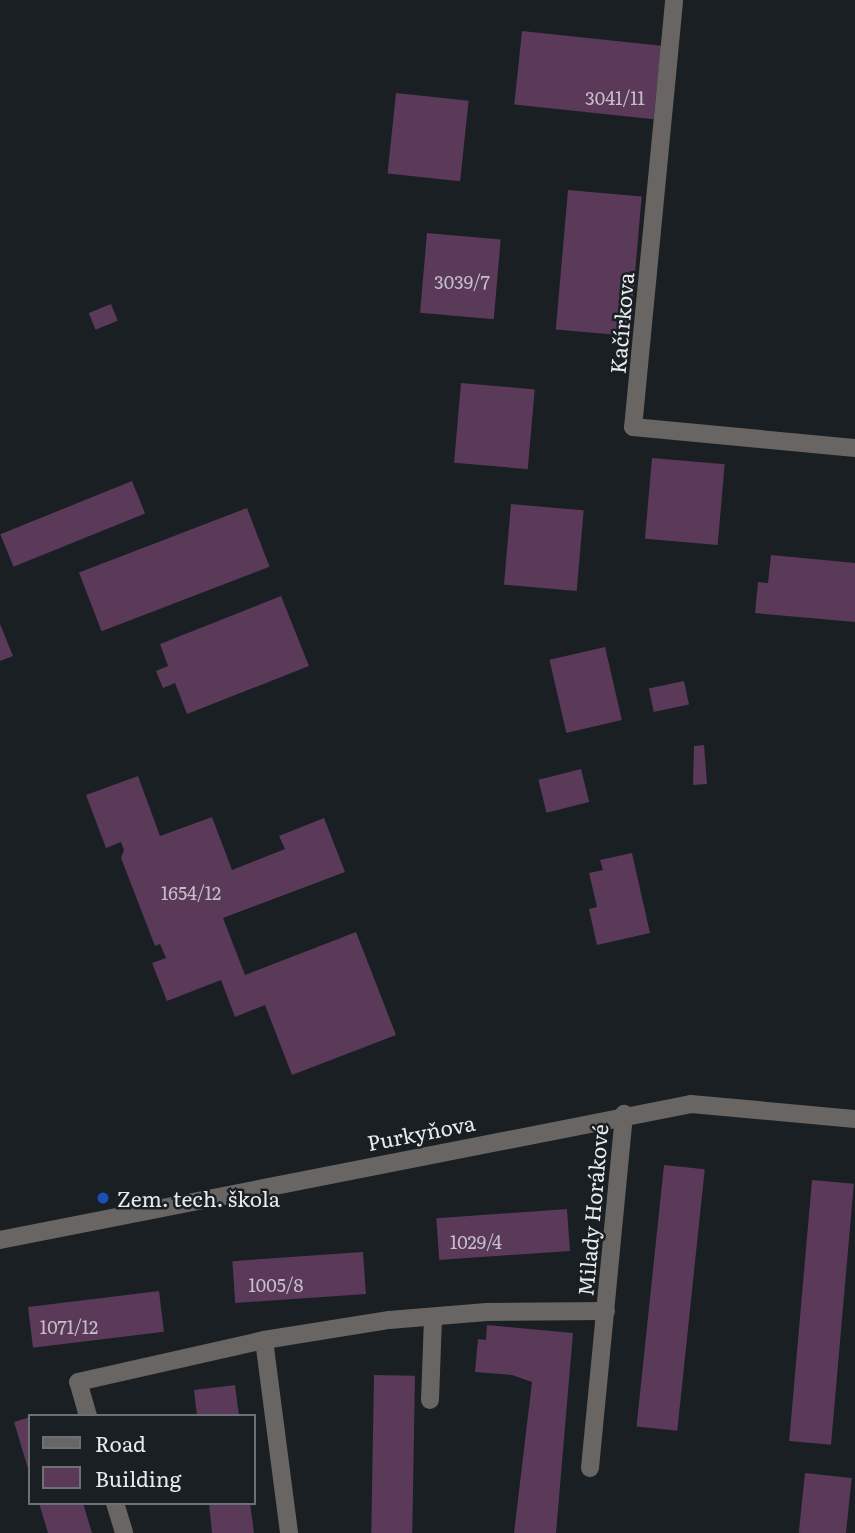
<!DOCTYPE html>
<html>
<head>
<meta charset="utf-8">
<style>
	body { margin:0 }
	#map { position:relative; width:855px; height:1533px; overflow:hidden; background:#191f23; font-family:Literata,serif }
	div>[style] { position:absolute }
	[style*='--x'] { left:calc(var(--x)*1px); top:calc(var(--y)*1px); width:calc(var(--w)*1px); rotate:calc(var(--a)*1deg) }
	.building>* { inset:0; background:#5a3959; transform-origin:0 0 }
	.street>* { height:18px; margin:-9px; padding:0 9px; transform-origin:9px; border-radius:9px; background:#686562 }
	.dots>* { width:19px; height:19px; translate:-50% -50%; box-sizing:border-box; border:4px solid #191f23; border-radius:50% }
	span { translate:-50% -50%; white-space:nowrap; text-align:center; line-height:1.15; -webkit-text-stroke:5px #191f23; paint-order:stroke }
	.number-label { font-size:18px; color:#c4bec9 }
	.number-label span { -webkit-text-stroke-width:0 }
	.street-label { font-size:21px; color:#e7ebee }
	.poi-label { font-size:21px; color:#e7ebee }
	.left { translate:0 -50%; text-align:left }
	.legend { position:absolute; left:28px; top:1414px; width:228px; height:91px; box-sizing:border-box; background:#191f23; border:2px solid #6b7174; margin:0; padding:9px 12px; list-style:none; font-size:21px; color:#e7ebee }
	.legend li { display:flex; align-items:center; gap:14px; height:35px }
	.legend b { width:35px; border:2px solid #6b7174 }
</style>
</head>
<body>
<div id="map">
	<div class="building">
		<i style="left:522px;top:31px;width:140px;height:74px;rotate:6deg"></i>
		<i style="left:396px;top:93px;width:73px;height:81px;rotate:6deg"></i>
		<i style="left:568px;top:190px;width:74px;height:140px;rotate:5deg"></i>
		<i style="left:427px;top:233px;width:74px;height:80px;rotate:5deg"></i>
		<i style="left:111px;top:304px;width:18px;height:24px;rotate:68deg"></i>
		<i style="left:461px;top:383px;width:74px;height:80px;rotate:5deg"></i>
		<i style="left:652px;top:458px;width:73px;height:81px;rotate:5deg"></i>
		<i style="left:132px;top:481px;width:35px;height:142px;rotate:68deg"></i>
		<i style="left:511px;top:504px;width:73px;height:81px;rotate:5deg"></i>
		<i style="left:247px;top:508px;width:63px;height:180px;rotate:69deg"></i>
		<i style="clip-path:polygon(771px 555px,855px 563px,855px 622px,755px 613px,758px 582px,768px 583px)"></i>
		<i style="clip-path:polygon(281px 596px,309px 666px,187px 714px,175px 683px,163px 688px,156px 671px,168px 666px,160px 644px)"></i>
		<i style="clip-path:polygon(0 624px,13px 656px,0 661px)"></i>
		<i style="left:605px;top:647px;width:75px;height:57px;rotate:77deg"></i>
		<i style="left:684px;top:681px;width:24px;height:36px;rotate:78deg"></i>
		<i style="clip-path:polygon(704px 745px,707px 784px,693px 785px,694px 746px)"></i>
		<i style="left:581px;top:769px;width:34px;height:44px;rotate:76deg"></i>
		<i style="clip-path:polygon(138px 776px,160px 836px,212px 817px,232px 870px,285px 849px,279px 836px,324px 818px,345px 872px,223px 918px,245px 975px,356px 932px,396px 1035px,292px 1075px,265px 1005px,235px 1017px,221px 980px,167px 1001px,152px 963px,166px 958px,160px 944px,155px 946px,121px 858px,124px 850px,121px 842px,106px 848px,86px 795px)"></i>
		<i style="clip-path:polygon(632px 853px,650px 933px,597px 945px,589px 909px,597px 907px,589px 873px,603px 870px,600px 860px)"></i>
		<i style="left:664px;top:1165px;width:41px;height:263px;rotate:6deg"></i>
		<i style="left:812px;top:1180px;width:42px;height:262px;rotate:5deg"></i>
		<i style="left:567px;top:1209px;width:42px;height:131px;rotate:86deg"></i>
		<i style="left:363px;top:1252px;width:42px;height:131px;rotate:86deg"></i>
		<i style="left:159px;top:1291px;width:41px;height:132px;rotate:83deg"></i>
		<i style="clip-path:polygon(487px 1325px,573px 1333px,556px 1533px,514px 1533px,532px 1382px,512px 1375px,475px 1372px,478px 1339px,486px 1340px)"></i>
		<i style="left:374px;top:1375px;width:41px;height:158px;rotate:1deg"></i>
		<i style="clip-path:polygon(235px 1385px,239px 1416px,197px 1416px,194px 1390px)"></i>
		<i style="clip-path:polygon(30px 1417px,30px 1472px,29px 1472px,14px 1422px)"></i>
		<i style="left:805px;top:1473px;width:47px;height:60px;rotate:6deg"></i>
		<i style="clip-path:polygon(39px 1503px,83px 1503px,92px 1533px,48px 1533px)"></i>
		<i style="clip-path:polygon(209px 1503px,250px 1503px,254px 1533px,212px 1533px)"></i>
	</div>
	<div class="street">
		<i style="--x:674;--y:2;--w:427;--a:95.5"></i>
		<i style="--x:633;--y:427;--w:223;--a:5.4"></i>
		<i style="--x:0;--y:1240;--w:704;--a:-11.13"></i>
		<i style="--x:691;--y:1104;--w:165;--a:5.2"></i>
		<i style="--x:264;--y:1340;--w:195;--a:82.6"></i>
		<i style="--x:430;--y:1400;--w:83;--a:-87.9"></i>
		<i style="--x:88;--y:1416;--w:35;--a:-106"></i>
		<i style="--x:78;--y:1382;--w:191;--a:-12.7"></i>
		<i style="--x:264;--y:1340;--w:127;--a:-9.1"></i>
		<i style="--x:389;--y:1320;--w:98;--a:-4.7"></i>
		<i style="--x:487;--y:1312;--w:119;--a:-0.5"></i>
		<i style="--x:590;--y:1468;--w:356;--a:-84.5"></i>
		<i style="--x:115;--y:1503;--w:31;--a:73"></i>
	</div>
	<div class="dots">
		<i style="left:103px;top:1198px;background:#1a4fb4"></i>
	</div>
	<div class="number-label">
		<span style="left:615px;top:98px">3041/11</span>
		<span style="left:462px;top:282px">3039/7</span>
		<span style="left:191px;top:893px">1654/12</span>
		<span style="left:476px;top:1242px">1029/4</span>
		<span style="left:276px;top:1285px">1005/8</span>
		<span style="left:69px;top:1327px">1071/12</span>
	</div>
	<div class="street-label">
		<span style="left:621px;top:323px;rotate:-85deg">Kačírkova</span>
		<span style="left:421px;top:1132px;rotate:-11deg">Purkyňova</span>
		<span style="left:592px;top:1210px;rotate:-85deg">Milady Horákové</span>
	</div>
	<div class="poi-label">
		<span class="left" style="left:117px;top:1198px">Zem. tech. škola</span>
	</div>
	<ul class="legend">
	<li><b style="height:9px;background:#686562"></b>Road</li>
	<li><b style="height:19px;background:#5a3959"></b>Building</li>
	</ul>
</div>
</body>
</html>
